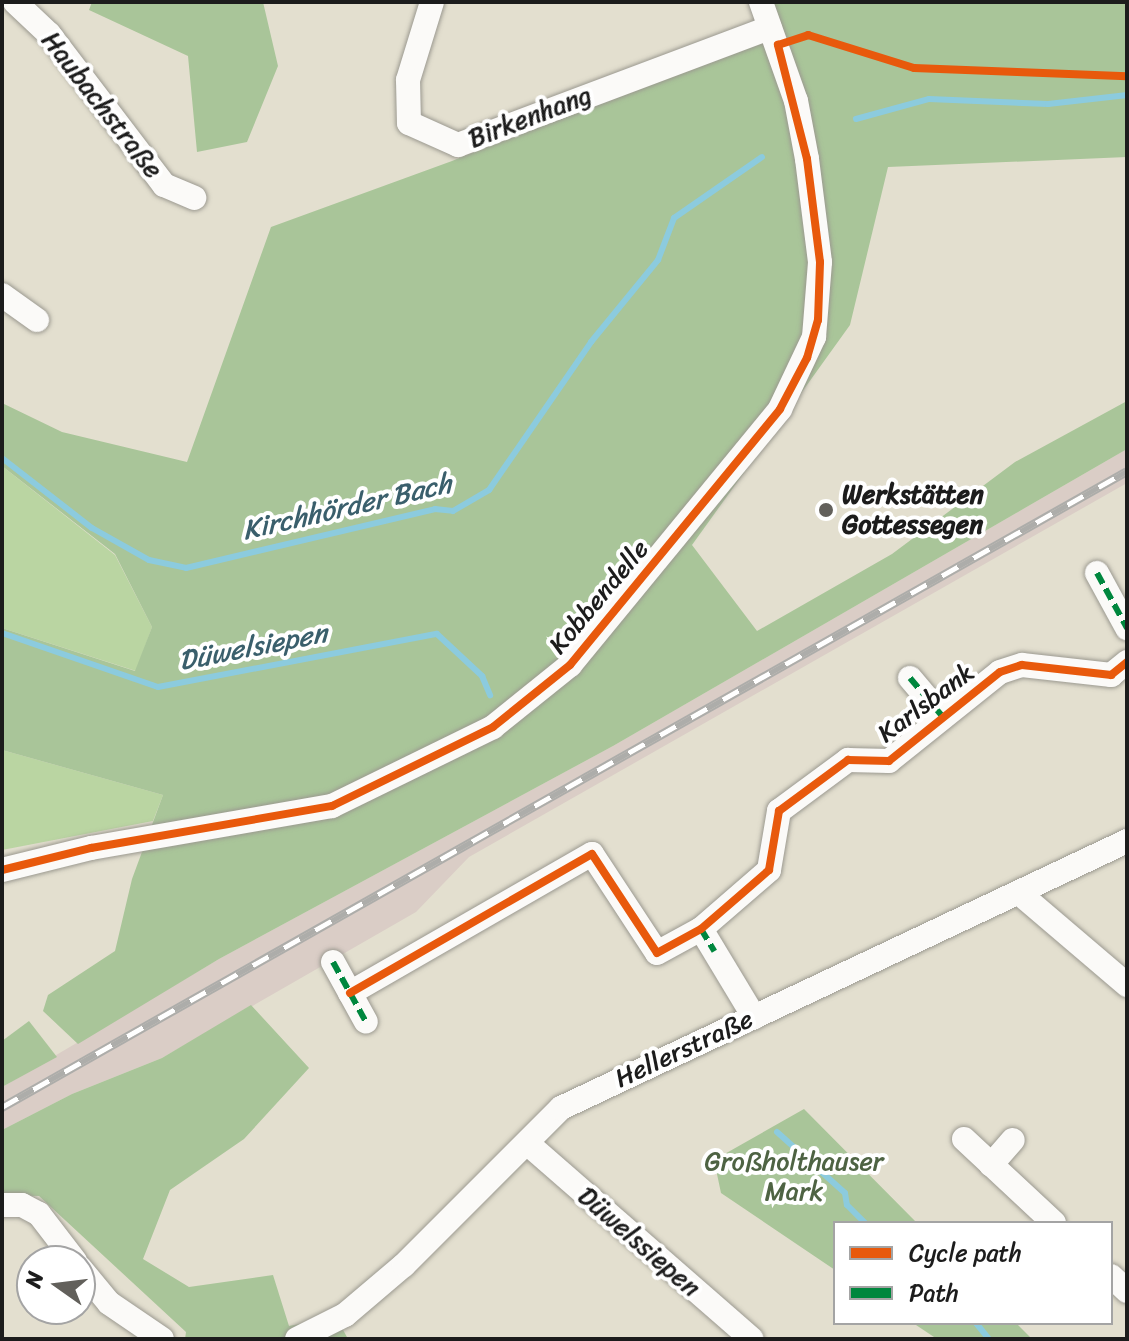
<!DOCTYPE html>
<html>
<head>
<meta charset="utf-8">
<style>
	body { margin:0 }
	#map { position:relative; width:1129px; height:1341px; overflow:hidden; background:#e3dfcf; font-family:Sriracha,sans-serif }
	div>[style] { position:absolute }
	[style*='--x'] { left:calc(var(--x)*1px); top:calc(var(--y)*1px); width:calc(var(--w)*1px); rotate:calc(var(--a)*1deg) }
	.industrial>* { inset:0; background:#dacdc6 }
	.green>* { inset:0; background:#bad5a2 }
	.forest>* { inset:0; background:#a9c599 }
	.stream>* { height:6px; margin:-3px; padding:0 3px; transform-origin:3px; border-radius:3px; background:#8ccbde }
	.roads { filter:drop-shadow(0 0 2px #9b9990) drop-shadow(0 0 2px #9b9990) }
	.street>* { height:24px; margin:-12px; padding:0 12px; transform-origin:12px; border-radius:12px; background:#fbfaf8 }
	.rail>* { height:9px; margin-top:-4.5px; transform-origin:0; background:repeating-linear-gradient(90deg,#fff 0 18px,#adadaa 0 36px); box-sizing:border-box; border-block:2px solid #adadaa }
	.quiet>* { height:6px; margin-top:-3px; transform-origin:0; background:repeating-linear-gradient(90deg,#00873e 0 12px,transparent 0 18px) }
	.cycleway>* { height:8px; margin:-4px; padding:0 4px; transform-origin:4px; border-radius:4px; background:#e8590c }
	.dots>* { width:22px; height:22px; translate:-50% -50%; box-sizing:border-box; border:4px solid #fff; border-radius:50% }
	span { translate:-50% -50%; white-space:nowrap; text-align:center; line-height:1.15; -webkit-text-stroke:8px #fff; paint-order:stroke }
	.street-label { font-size:26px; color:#1c1c1c }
	.poi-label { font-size:26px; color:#1c1c1c; font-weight:700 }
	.left { translate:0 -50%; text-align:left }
	.park-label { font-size:26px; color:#4e6343 }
	.water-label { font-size:28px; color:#3a5f6c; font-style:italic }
	.frame { position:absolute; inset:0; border:4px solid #1c1c1c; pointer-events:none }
	.legend { position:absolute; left:833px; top:1221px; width:280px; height:104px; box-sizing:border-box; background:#fff; border:2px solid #a4a4a4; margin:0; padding:10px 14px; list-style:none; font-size:24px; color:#1c1c1c }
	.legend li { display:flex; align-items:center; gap:16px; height:40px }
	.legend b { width:40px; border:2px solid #a4a4a4 }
	.north { position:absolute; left:16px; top:1245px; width:80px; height:80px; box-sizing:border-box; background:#fff; border:2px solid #a4a4a4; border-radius:50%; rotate:284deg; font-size:22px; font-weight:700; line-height:32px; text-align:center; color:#1c1c1c }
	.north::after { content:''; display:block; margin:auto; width:28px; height:36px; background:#62605b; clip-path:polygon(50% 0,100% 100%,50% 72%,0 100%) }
</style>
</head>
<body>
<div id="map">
	<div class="industrial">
		<i style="clip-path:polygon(1127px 449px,1127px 483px,469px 857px,416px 912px,162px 1058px,72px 1094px,2px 1130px,2px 1087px,219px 959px,613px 746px)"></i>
	</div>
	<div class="green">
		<i style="clip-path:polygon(2px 466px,115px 555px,152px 627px,136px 671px,2px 628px)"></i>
		<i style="clip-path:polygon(2px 750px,163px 795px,153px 821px,2px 850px)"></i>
	</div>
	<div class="forest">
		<i style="clip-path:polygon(92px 2px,263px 2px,278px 66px,247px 142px,197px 152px,188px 56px,89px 10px)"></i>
		<i style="clip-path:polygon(773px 2px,1127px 2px,1127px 157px,888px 167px,850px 325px,692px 545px,757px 631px,892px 554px,1015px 462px,1127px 401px,1127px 449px,613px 746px,219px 959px,78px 1044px,43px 1011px,48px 995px,115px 951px,132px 879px,163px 795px,2px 750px,2px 628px,135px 671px,152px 627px,115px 554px,2px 466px,2px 403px,62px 432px,187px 462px,271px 227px,452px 161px,780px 27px)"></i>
		<i style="clip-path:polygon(251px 1005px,309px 1068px,244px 1139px,170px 1190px,143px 1259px,189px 1287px,273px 1275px,289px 1326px,336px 1317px,348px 1339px,185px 1339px,186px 1332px,39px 1196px,2px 1195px,2px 1130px,72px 1094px,162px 1058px)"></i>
		<i style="clip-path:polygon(29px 1021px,57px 1057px,2px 1087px,2px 1041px)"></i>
		<i style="clip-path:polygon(804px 1109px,917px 1223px,835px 1223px,835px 1270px,721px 1193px,714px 1160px)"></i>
		<i style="clip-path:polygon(913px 1323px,1016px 1323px,1032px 1339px,937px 1339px)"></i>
	</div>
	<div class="stream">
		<i style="--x:856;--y:119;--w:76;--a:-15.3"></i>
		<i style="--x:929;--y:99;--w:119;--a:2.4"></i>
		<i style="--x:1048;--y:104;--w:80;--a:-6.5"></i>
		<i style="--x:2;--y:458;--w:114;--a:37.9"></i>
		<i style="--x:92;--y:528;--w:65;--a:29.3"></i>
		<i style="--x:149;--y:560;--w:38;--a:12"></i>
		<i style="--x:186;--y:568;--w:256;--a:-13.3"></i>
		<i style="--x:435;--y:509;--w:18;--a:6"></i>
		<i style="--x:453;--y:511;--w:42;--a:-30.3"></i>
		<i style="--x:489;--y:490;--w:180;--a:-55.4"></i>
		<i style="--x:591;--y:342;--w:106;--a:-50.7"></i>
		<i style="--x:658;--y:260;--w:45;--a:-69.1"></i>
		<i style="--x:674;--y:218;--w:107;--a:-34.7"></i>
		<i style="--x:2;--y:633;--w:165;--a:19.1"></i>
		<i style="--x:158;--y:687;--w:284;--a:-10.8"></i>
		<i style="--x:437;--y:634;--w:62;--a:43"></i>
		<i style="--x:482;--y:676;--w:21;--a:67"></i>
		<i style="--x:777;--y:1132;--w:91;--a:41.9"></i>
		<i style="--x:845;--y:1193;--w:12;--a:81"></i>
		<i style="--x:847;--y:1205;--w:25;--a:45"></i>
		<i style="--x:976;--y:1323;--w:21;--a:51"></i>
	</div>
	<div class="roads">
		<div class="street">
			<i style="--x:15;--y:2;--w:47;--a:43.3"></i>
			<i style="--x:49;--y:34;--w:190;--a:52.7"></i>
			<i style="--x:164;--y:185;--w:33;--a:23"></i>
			<i style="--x:432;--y:2;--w:82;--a:107.1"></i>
			<i style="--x:408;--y:80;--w:43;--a:88.7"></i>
			<i style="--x:409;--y:123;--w:54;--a:24.2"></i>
			<i style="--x:458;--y:145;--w:333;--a:-20.6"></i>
			<i style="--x:2;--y:295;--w:43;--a:35.5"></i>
			<i style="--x:1097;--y:573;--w:63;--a:61.4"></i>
			<i style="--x:910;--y:678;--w:51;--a:49.8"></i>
			<i style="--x:2;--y:870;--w:92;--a:-13.9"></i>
			<i style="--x:91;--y:848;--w:245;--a:-9.9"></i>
			<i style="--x:332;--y:806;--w:179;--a:-26.1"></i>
			<i style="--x:493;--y:727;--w:99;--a:-38.8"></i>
			<i style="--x:570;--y:665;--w:331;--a:-50.6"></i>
			<i style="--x:780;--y:409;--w:80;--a:-64.7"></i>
			<i style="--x:814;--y:337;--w:75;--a:-85.4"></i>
			<i style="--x:820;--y:262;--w:104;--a:-97.2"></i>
			<i style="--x:807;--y:159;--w:59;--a:-100.7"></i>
			<i style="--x:796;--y:101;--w:105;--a:-109.5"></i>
			<i style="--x:1019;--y:893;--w:142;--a:40.4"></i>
			<i style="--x:701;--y:929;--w:103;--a:58.9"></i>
			<i style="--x:333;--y:962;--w:68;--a:61.2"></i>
			<i style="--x:350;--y:993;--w:279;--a:-29.9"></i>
			<i style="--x:592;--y:854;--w:118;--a:56.7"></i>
			<i style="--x:657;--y:953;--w:50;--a:-28.6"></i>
			<i style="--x:701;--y:929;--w:90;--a:-40.9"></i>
			<i style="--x:769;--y:870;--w:60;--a:-80.4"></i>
			<i style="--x:779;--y:811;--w:86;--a:-36.5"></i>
			<i style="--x:848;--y:760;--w:41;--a:1.4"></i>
			<i style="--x:889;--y:761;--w:142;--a:-38.7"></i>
			<i style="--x:1000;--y:672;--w:23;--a:-18"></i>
			<i style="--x:1022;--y:665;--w:90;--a:6.4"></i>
			<i style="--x:1111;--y:675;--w:21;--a:-39"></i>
			<i style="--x:964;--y:1139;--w:123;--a:43"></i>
			<i style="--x:527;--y:1143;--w:298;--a:41.1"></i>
			<i style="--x:991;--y:1165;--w:33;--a:-49"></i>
			<i style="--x:2;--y:1205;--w:20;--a:0"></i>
			<i style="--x:22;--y:1205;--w:19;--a:28"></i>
			<i style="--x:39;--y:1214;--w:59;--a:52.5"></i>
			<i style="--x:80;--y:1268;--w:45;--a:50.4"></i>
			<i style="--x:109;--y:1303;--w:64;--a:34.2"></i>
			<i style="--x:1111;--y:1276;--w:22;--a:43"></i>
			<i style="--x:297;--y:1339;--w:54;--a:-26.6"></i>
			<i style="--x:345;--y:1315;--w:77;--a:-40.3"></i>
			<i style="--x:404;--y:1265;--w:222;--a:-45"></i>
			<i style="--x:561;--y:1108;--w:626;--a:-25.25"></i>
		</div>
	</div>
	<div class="rail">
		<i style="--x:2;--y:1107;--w:1292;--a:-29.48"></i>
	</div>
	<div class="quiet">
		<i style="--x:1097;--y:573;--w:63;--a:61.4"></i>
		<i style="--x:910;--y:678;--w:51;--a:49.8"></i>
		<i style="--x:701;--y:929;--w:26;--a:59"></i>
		<i style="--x:333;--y:962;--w:68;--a:61.2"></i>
	</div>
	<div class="cycleway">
		<i style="--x:2;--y:870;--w:92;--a:-13.9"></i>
		<i style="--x:91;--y:848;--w:245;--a:-9.9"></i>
		<i style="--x:332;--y:806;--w:179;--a:-26.1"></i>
		<i style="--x:493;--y:727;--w:99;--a:-38.8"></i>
		<i style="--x:570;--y:665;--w:331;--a:-50.6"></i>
		<i style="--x:780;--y:409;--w:58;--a:-62.1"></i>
		<i style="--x:807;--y:358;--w:40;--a:-74"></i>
		<i style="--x:818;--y:320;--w:58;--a:-88"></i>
		<i style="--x:820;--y:262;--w:104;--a:-97.2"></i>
		<i style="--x:807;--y:159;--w:118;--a:-104.3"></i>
		<i style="--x:778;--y:45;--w:32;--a:-18"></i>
		<i style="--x:808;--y:35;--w:111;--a:17.3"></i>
		<i style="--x:914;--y:68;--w:213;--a:2.2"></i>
		<i style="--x:350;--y:993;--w:279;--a:-29.9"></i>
		<i style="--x:592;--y:854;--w:118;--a:56.7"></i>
		<i style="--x:657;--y:953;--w:50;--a:-28.6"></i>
		<i style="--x:701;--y:929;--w:90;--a:-40.9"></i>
		<i style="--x:769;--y:870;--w:60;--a:-80.4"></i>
		<i style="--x:779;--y:811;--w:86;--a:-36.5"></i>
		<i style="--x:848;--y:760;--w:41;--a:1.4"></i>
		<i style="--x:889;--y:761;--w:142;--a:-38.7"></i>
		<i style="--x:1000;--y:672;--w:23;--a:-18"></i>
		<i style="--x:1022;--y:665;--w:90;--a:6.4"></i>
		<i style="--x:1111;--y:675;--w:21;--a:-39"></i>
	</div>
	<div class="dots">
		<i style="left:826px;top:510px;background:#62605b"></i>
	</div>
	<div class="street-label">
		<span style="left:102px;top:105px;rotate:52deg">Haubachstraße</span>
		<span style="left:530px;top:117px;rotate:-21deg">Birkenhang</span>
		<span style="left:599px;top:597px;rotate:-50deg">Kobbendelle</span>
		<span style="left:926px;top:703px;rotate:-37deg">Karlsbank</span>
		<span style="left:684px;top:1049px;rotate:-25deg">Hellerstraße</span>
		<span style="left:639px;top:1242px;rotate:41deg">Düwelssiepen</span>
	</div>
	<div class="poi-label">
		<span class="left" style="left:842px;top:510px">Werkstätten<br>Gottessegen</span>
	</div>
	<div class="park-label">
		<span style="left:794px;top:1177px">Großholthauser<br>Mark</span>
	</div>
	<div class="water-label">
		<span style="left:347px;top:507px;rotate:-13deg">Kirchhörder Bach</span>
		<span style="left:253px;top:647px;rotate:-11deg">Düwelsiepen</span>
	</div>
	<div class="frame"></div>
	<ul class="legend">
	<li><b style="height:10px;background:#e8590c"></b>Cycle path</li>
	<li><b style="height:10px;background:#00873e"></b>Path</li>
	</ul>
	<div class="north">N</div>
</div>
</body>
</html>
